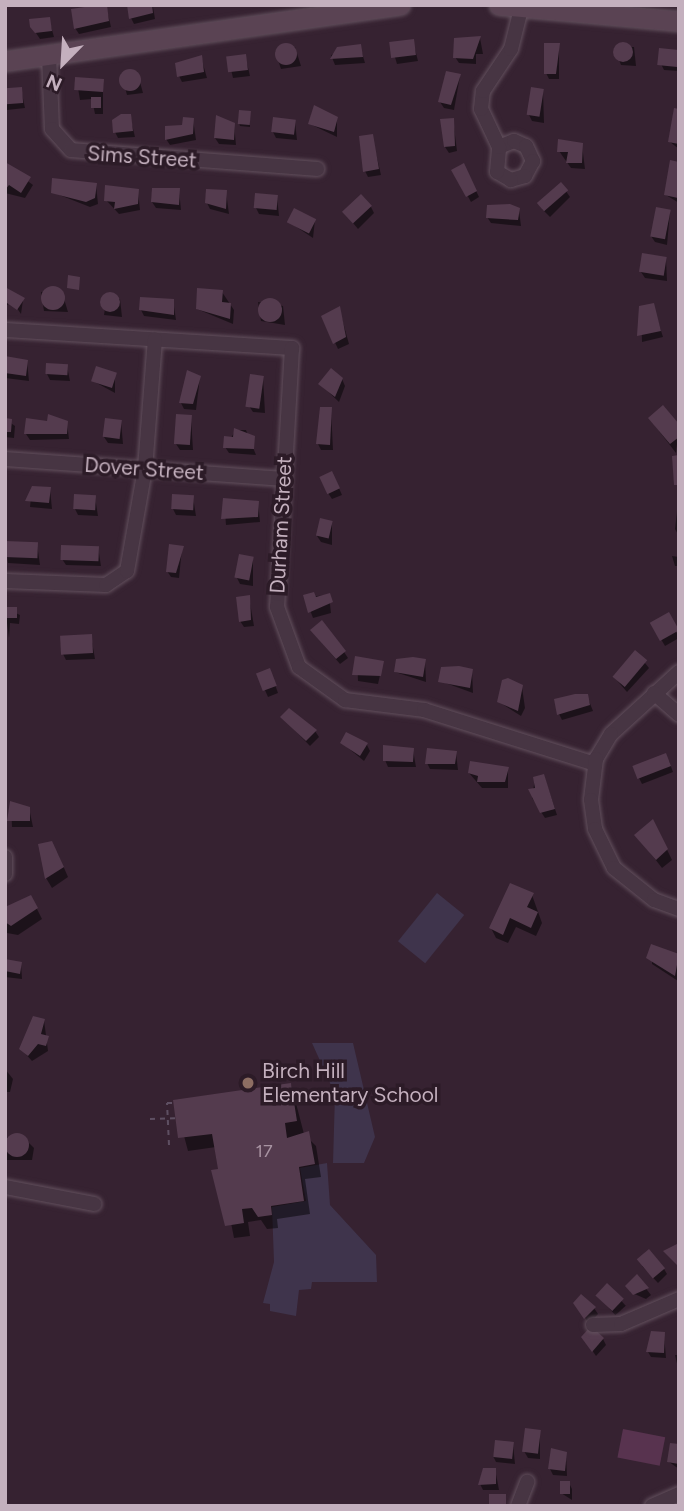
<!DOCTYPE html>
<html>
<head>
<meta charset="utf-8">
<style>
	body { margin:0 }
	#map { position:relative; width:684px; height:1511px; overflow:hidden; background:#362231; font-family:Figtree,sans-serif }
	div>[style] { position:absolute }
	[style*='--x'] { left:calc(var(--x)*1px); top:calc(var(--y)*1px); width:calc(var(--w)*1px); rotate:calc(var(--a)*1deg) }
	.green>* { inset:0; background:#3f344c; transform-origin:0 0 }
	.water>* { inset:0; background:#58334f; transform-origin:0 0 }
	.shadow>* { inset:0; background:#0007; transform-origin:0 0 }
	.building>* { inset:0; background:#543b4e; transform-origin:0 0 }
	.round { border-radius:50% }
	.path>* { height:2px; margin-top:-1px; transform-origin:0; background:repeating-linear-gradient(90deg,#5e4f62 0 5px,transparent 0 10px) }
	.roads { filter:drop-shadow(0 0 2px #62505d) drop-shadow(0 0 2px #62505d) }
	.minor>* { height:14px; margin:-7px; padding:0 7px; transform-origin:7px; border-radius:7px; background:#473543 }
	.secondary>* { height:19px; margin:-9.5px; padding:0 9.5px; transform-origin:9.5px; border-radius:9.5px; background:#5a4353 }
	.dots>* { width:19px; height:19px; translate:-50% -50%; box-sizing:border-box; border:4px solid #2c1b27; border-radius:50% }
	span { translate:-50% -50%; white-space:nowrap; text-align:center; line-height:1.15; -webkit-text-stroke:7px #2c1b27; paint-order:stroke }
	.number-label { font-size:18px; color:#a893a2 }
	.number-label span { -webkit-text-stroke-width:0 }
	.street-label { font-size:21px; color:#c4b0be }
	.poi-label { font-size:21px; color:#c4b0be }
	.left { translate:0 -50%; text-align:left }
	.frame { position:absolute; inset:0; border:7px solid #c4b0be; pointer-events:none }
	.north { position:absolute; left:28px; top:28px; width:70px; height:70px; -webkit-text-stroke:5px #2c1b27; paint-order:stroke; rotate:204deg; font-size:19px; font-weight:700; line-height:28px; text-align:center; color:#c4b0be }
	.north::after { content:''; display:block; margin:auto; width:24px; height:32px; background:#c4b0be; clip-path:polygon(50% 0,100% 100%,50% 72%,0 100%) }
</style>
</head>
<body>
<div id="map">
	<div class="green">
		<i style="left:437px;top:893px;width:35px;height:62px;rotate:39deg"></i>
		<i style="clip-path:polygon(312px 1043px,353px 1043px,375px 1137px,364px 1163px,333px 1163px,335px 1094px)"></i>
		<i style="clip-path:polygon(327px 1163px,330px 1205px,376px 1255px,377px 1282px,312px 1282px,311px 1289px,299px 1290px,296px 1316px,270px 1311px,270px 1304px,263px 1303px,274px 1262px,272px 1207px,306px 1201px,300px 1168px)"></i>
	</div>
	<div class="water">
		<i style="left:623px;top:1429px;width:43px;height:29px;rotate:11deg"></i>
	</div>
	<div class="shadow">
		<i style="clip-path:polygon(106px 6px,111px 27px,79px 34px,75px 28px)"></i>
		<i style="clip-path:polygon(153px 7px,155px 19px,134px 24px,131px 18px)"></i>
		<i style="clip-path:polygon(49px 19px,54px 37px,40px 39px,32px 27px)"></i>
		<i style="clip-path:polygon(480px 38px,483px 54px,476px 54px,476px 64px,459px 63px,455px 57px)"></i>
		<i style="clip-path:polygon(413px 41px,418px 61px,397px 64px,391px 44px)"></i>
		<i style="clip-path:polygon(559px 45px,559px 79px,549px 79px,546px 73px)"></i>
		<i style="clip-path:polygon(360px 46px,365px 63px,335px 65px,331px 55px)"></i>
		<i style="clip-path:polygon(295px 47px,301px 66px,281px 69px,275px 51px)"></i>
		<i style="clip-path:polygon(614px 47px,634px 47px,636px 66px,621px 65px)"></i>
		<i style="clip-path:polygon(679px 53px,679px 71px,664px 70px,661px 64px)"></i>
		<i style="clip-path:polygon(245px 55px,250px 76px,233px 78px,228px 57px)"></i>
		<i style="clip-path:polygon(201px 57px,207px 78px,182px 82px,179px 76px)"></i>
		<i style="clip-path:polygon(137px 71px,143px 93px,127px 95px,121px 73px)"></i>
		<i style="clip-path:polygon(460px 76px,454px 110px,444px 108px,440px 102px)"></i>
		<i style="clip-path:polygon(103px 80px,103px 114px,95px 114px,92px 99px,80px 100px,77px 82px)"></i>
		<i style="clip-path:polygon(21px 89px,25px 108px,7px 110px,5px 90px)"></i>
		<i style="clip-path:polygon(543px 90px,544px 123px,532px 121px,529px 115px)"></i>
		<i style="clip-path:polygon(679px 110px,679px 149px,670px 142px)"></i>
		<i style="clip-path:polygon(250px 113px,250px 127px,240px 126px,239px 123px)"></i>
		<i style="clip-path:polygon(130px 116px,135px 137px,118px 138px,115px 132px)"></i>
		<i style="clip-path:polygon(193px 119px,196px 140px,170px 145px,166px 139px)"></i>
		<i style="clip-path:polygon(337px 119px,337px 137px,310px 124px)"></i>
		<i style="clip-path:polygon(453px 119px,457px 151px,449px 153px,445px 147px)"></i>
		<i style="clip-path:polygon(295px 122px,297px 140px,276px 138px,273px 132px)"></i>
		<i style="clip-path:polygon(234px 124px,236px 145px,219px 144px,215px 138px)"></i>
		<i style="clip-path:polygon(372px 136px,381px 175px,368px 177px,365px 171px)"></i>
		<i style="clip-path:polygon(582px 145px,585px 169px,571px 168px,559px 151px)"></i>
		<i style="clip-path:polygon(5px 164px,33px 185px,25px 198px,5px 193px)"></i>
		<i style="clip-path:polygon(679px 164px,679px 203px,666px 195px)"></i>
		<i style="clip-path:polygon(454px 171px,467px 172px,479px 197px,471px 202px)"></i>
		<i style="clip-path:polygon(561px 184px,570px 197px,550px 217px,542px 209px)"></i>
		<i style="clip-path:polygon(96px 185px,98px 204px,90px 207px,52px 192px)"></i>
		<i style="clip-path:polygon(179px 190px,181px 210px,156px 208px,152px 202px)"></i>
		<i style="clip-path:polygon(138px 191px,140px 210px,119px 214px,106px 200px)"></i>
		<i style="clip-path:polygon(226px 192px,229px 214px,210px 209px,207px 203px)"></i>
		<i style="clip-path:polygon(277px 197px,279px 216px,259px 214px,256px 208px)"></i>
		<i style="clip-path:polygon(371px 207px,374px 213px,358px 229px,344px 212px)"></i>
		<i style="clip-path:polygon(519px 210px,521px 226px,491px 223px,487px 217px)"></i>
		<i style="clip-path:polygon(670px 212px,667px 245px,655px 242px,651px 236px)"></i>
		<i style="clip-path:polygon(315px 220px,313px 238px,289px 222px)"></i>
		<i style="clip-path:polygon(666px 259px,667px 281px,645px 278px,641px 272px)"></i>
		<i style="clip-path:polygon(5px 289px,23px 300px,21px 314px,12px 301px,5px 307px)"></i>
		<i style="clip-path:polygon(61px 289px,68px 312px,44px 311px,41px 292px)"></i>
		<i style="clip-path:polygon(222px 292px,234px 310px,233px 324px,197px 309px)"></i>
		<i style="clip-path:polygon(107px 295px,120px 299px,122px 317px,104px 315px)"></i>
		<i style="clip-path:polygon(173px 300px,176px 320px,144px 316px,141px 310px)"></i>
		<i style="clip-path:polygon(258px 302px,283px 306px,285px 325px,261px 321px)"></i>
		<i style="clip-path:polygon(653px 305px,663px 337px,642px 342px,641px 308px)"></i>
		<i style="clip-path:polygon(339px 308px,349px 344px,338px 349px,323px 317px)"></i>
		<i style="clip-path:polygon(5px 358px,27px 361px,29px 381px,5px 378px)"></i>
		<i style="clip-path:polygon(67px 366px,70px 381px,50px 380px,47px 374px)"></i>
		<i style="clip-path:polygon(115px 374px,115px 393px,93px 381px)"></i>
		<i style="clip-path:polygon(200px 377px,196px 410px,184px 409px,181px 403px)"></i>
		<i style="clip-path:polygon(263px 377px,265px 413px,253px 412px,249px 406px)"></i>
		<i style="clip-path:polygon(342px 379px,345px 386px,339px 402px,320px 384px)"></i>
		<i style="clip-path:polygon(331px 409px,333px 450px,321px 450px,318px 444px)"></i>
		<i style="clip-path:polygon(191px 417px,193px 450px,180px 450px,176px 444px)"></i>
		<i style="clip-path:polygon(650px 418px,679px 427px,676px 453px,656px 427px)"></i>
		<i style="clip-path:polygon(5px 419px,15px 426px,14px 438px,5px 437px)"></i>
		<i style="clip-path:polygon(121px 421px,123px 444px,108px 443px,104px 437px)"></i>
		<i style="clip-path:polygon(67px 423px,69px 439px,30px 440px,26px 434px)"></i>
		<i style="clip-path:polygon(236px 430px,246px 430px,256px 455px,229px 453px,225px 447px)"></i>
		<i style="clip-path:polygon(335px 479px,342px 495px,332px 499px,328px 493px)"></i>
		<i style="clip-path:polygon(32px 488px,50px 489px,52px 509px,30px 507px)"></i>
		<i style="clip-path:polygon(95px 497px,98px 516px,78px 515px,75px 509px)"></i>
		<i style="clip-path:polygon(193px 497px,196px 516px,176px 515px,173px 509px)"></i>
		<i style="clip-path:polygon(224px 499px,258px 502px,260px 522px,226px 525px)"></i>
		<i style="clip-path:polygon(678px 503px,679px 503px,679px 536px,675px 529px)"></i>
		<i style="clip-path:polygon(332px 523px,332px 545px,321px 542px,317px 536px)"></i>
		<i style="clip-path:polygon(5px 542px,37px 544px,40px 565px,8px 563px)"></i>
		<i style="clip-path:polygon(98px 547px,101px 566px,66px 565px,62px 559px)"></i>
		<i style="clip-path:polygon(182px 548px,179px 578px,171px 577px,167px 571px)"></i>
		<i style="clip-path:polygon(672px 556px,679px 557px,679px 566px,675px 566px)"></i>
		<i style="clip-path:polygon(253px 558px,253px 586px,240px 584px,237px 578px)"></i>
		<i style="clip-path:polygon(329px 595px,331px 613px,313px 618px,305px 597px)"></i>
		<i style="clip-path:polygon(249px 597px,254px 626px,244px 627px,240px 621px)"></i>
		<i style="clip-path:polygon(5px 608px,20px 615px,19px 624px,10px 623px,9px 638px)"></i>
		<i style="clip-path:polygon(668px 614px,679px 638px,665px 646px,652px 624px)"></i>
		<i style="clip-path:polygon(91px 636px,95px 659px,66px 660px,63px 654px)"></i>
		<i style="clip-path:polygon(316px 636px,344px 652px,348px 658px,340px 664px)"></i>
		<i style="clip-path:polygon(636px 652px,649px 668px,627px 692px,614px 677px)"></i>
		<i style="clip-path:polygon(357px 658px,383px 662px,378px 684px,358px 681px)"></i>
		<i style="clip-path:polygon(425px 660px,426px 682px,395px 672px)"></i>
		<i style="clip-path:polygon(472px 671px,473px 693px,440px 681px)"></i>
		<i style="clip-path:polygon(258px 674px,272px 676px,278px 693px,268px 697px)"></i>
		<i style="clip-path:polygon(522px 687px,525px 708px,521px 716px,499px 702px)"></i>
		<i style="clip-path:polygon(587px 696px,593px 711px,562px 720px,559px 714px)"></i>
		<i style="clip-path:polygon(283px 718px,315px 731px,319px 737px,310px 746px)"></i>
		<i style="clip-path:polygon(342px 743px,367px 745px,370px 751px,364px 761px)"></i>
		<i style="clip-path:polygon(413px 750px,416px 767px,388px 767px,385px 760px)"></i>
		<i style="clip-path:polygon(456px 753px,458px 770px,430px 769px,427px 763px)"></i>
		<i style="clip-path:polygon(669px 761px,673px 772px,642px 784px,639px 778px)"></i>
		<i style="clip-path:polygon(508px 769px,508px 788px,482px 788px,469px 773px)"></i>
		<i style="clip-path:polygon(544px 776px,557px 815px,545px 818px,532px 798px,535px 778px)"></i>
		<i style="clip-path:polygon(11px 803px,29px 808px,33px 827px,12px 827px)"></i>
		<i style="clip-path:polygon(658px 831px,672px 860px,662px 868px,637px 836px)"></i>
		<i style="clip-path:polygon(57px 852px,68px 877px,52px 888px,46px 878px)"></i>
		<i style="clip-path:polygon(532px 895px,542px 923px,536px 936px,516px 927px,508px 943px,496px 938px,491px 928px)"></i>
		<i style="clip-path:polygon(36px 907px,42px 919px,18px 935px,7px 933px,5px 909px)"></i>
		<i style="clip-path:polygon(652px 947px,679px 956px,678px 981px,652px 964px)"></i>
		<i style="clip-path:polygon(5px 960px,21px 964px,22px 979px,5px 977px)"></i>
		<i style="clip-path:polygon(44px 1020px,48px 1051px,32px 1061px,21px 1049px)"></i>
		<i style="clip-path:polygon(5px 1069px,13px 1079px,10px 1092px,5px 1092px)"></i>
		<i style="clip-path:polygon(291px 1084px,304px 1134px,316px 1146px,321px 1177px,305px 1179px,310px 1214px,277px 1219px,278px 1228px,267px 1229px,261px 1220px,248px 1222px,250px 1236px,234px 1238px,216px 1147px,188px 1151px,175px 1102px)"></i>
		<i style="clip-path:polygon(21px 1135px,34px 1148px,32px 1160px,5px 1160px,5px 1138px)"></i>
		<i style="clip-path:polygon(642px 1266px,664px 1269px,667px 1274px,658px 1283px)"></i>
		<i style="clip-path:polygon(637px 1277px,651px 1295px,646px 1299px,630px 1292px)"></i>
		<i style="left:607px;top:1285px;width:28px;height:14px;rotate:48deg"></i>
		<i style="clip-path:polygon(576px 1303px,594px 1308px,598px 1314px,589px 1324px)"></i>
		<i style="clip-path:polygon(664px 1334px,666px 1358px,651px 1357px,648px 1352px)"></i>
		<i style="clip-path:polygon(603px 1339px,606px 1345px,596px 1356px,587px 1343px)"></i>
		<i style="clip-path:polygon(675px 1355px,679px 1355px,679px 1369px,678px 1368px)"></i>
		<i style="clip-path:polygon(540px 1431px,540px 1459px,528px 1458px,524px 1451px)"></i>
		<i style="clip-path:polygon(513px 1444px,515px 1464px,496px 1462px,493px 1456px)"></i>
		<i style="clip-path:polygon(679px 1446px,679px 1469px,669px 1462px)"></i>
		<i style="clip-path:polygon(566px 1454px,567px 1476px,553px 1475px,550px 1469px)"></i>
		<i style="clip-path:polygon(495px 1469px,499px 1490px,483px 1490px,480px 1484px)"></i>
		<i style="clip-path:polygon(569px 1483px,572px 1489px,572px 1500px,561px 1493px)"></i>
	</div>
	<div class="building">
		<i style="clip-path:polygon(98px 5px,107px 5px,109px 21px,74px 29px,71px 9px)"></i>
		<i style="clip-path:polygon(127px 5px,152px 5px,153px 13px,129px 19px)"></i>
		<i style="clip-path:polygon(50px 17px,52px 31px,35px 33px,30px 27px,29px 19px)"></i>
		<i style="clip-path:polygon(481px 36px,473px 59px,453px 58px,454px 38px)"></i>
		<i style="left:414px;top:39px;width:16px;height:25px;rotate:83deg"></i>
		<i class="round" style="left:613px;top:42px;width:20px;height:20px"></i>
		<i style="clip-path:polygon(544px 43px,560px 43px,556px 74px,544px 74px)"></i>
		<i class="round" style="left:275px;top:43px;width:22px;height:22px"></i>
		<i style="clip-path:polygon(361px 44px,363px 57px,330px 59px,337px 47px)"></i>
		<i style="left:659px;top:48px;width:20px;height:17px;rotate:6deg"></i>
		<i style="left:246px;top:54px;width:16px;height:20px;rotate:83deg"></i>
		<i style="clip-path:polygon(202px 55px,204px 72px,177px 77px,175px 63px)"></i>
		<i class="round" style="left:119px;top:69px;width:22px;height:22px"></i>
		<i style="clip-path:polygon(446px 71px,461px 74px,451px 105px,438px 102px)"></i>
		<i style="left:104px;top:79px;width:13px;height:29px;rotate:94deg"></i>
		<i style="left:22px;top:87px;width:16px;height:17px;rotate:86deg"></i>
		<i style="left:531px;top:87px;width:13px;height:28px;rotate:9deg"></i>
		<i style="left:91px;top:97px;width:10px;height:11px"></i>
		<i style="clip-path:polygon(314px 105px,338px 117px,334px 132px,308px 124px)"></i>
		<i style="clip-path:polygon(674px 108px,679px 109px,679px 144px,668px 142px)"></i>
		<i style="left:239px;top:110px;width:12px;height:14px;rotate:5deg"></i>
		<i style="clip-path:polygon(121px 114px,131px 114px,133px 131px,113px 133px,112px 120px)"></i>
		<i style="clip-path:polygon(216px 115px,235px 123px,234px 140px,214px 138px)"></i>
		<i style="clip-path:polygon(183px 117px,194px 118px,193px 134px,165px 140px,165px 126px,182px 125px)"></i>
		<i style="left:273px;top:117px;width:23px;height:15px;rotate:7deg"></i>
		<i style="clip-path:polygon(454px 118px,455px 146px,444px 147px,440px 119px)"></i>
		<i style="clip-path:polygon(373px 134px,379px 169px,363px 172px,359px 136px)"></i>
		<i style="clip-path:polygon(558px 139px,583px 143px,582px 163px,566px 163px,568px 152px,557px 152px)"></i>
		<i style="clip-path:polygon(670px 160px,679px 162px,678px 198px,664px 195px)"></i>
		<i style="clip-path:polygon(5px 162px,31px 177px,21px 193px,9px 185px,5px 190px)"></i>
		<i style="clip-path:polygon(464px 163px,477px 191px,466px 197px,451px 170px)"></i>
		<i style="clip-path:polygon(52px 178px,97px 183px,95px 198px,86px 202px,51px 193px)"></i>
		<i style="left:561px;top:182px;width:11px;height:32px;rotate:49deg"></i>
		<i style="clip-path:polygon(105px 185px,139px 189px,138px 204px,114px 209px,115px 202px,104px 201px)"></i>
		<i style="clip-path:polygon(152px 188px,180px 188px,179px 205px,151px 202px)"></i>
		<i style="clip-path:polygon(206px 189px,227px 190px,226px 209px,205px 203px)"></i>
		<i style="left:255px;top:193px;width:23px;height:15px;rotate:5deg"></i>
		<i style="left:361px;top:194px;width:16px;height:26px;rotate:47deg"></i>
		<i style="clip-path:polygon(510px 204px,520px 208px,518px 220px,486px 218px,487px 205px)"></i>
		<i style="left:656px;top:207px;width:15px;height:30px;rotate:11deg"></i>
		<i style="left:294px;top:208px;width:25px;height:16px;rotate:27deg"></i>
		<i style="left:642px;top:253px;width:25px;height:19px;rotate:9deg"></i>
		<i style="clip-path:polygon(68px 275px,80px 277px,79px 290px,67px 288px)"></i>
		<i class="round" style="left:41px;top:286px;width:24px;height:24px"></i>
		<i style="clip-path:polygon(5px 287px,25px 298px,17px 310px,7px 303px)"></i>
		<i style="clip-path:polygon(197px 288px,223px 290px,222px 302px,231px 303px,230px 319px,196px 309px)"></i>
		<i class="round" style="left:100px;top:292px;width:20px;height:20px"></i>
		<i style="clip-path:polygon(140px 297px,174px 299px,174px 315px,139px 310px)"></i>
		<i class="round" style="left:258px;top:298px;width:24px;height:24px"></i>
		<i style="clip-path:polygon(654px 303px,661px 331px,637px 336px,639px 306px)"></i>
		<i style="clip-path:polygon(340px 306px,346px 337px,333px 344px,321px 316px)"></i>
		<i style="clip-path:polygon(5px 356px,28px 360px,26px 376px,5px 373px)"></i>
		<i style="left:46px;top:363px;width:22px;height:11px;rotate:3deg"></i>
		<i style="left:96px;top:366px;width:22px;height:16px;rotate:18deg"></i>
		<i style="clip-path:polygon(331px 368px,343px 378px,335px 397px,318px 384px)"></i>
		<i style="clip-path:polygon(187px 370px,201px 376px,193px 404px,179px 403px)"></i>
		<i style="left:250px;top:374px;width:14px;height:33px;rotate:8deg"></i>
		<i style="clip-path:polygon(663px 405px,679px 424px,679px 437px,670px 444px,648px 418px)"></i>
		<i style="clip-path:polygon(320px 407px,332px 407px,330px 445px,316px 444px)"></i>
		<i style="clip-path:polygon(48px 414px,68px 421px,67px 434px,24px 434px,26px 418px,47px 421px)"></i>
		<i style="left:176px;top:414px;width:16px;height:30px;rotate:4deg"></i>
		<i style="clip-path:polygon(5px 418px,12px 419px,11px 432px,5px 432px)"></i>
		<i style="left:105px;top:418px;width:17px;height:19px;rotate:7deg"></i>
		<i style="clip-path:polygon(234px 428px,255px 436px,254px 449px,223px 448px,224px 436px,233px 437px)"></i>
		<i style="clip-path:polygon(679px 455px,679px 485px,674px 485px,672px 456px)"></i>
		<i style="left:332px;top:471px;width:19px;height:14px;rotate:65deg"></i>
		<i style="clip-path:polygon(32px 486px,51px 487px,49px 503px,25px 501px)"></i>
		<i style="left:74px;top:494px;width:22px;height:15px;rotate:3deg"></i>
		<i style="left:172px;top:494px;width:22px;height:15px;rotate:3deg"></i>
		<i style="clip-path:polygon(223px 498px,259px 501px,258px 517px,221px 519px)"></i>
		<i style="left:320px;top:518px;width:13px;height:18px;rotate:13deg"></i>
		<i style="left:5px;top:541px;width:33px;height:16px;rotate:2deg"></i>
		<i style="clip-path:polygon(169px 544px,184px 546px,176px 573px,166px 572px)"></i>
		<i style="left:61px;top:545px;width:38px;height:15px;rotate:2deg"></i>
		<i style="left:239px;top:554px;width:15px;height:24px;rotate:11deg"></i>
		<i style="clip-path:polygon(314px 592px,316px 597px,330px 593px,333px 602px,308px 613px,303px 595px)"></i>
		<i style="clip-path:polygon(250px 595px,251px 620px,239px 622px,236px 597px)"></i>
		<i style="left:5px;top:607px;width:12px;height:11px"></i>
		<i style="left:669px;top:612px;width:21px;height:22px;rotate:61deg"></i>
		<i style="clip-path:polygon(322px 620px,346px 651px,336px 659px,310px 630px)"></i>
		<i style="left:92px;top:634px;width:19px;height:32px;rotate:87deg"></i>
		<i style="left:635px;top:650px;width:16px;height:35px;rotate:40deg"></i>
		<i style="clip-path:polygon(355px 656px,384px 661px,381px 676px,352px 675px)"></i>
		<i style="clip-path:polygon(413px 657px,426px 659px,423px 677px,394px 672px,396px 659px)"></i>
		<i style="clip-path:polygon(459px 666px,473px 669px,470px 688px,438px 682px,441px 667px)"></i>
		<i style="left:270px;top:668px;width:19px;height:15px;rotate:69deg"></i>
		<i style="clip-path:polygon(508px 678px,523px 685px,518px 711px,497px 702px,502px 680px)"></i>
		<i style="clip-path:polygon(575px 694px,588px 694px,590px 705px,557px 715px,554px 699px)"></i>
		<i style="clip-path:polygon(289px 708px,317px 730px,306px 741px,280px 717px)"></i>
		<i style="clip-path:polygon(346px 732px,368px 743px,360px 756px,340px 743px)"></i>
		<i style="clip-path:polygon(383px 745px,414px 748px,413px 762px,383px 761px)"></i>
		<i style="clip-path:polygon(427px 748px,457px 751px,455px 764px,425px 764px)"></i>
		<i style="left:666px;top:753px;width:14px;height:36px;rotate:69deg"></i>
		<i style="clip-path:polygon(470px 761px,509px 767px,505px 782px,477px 782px,478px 776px,468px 773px)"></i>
		<i style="clip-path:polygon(544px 774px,555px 809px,540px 813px,528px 789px,535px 788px,533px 777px)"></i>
		<i style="clip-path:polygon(10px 801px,30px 807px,30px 821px,7px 821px)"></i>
		<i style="clip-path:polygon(653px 819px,668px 849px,656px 860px,634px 835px)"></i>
		<i style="clip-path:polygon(52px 841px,64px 867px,45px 879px,38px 844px)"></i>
		<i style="clip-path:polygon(510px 883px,534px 893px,527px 907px,538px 912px,531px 928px,510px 918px,503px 935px,489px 928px)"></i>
		<i style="clip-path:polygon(31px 895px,38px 908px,11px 926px,5px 922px,5px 907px)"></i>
		<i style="clip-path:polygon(651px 944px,679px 954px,675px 976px,646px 958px)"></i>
		<i style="clip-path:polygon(5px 959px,22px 962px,20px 974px,5px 971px)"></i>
		<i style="clip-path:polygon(33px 1016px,45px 1019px,41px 1034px,49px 1036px,46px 1046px,38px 1044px,28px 1056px,19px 1049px)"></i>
		<i style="clip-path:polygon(291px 1083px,297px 1121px,285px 1123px,287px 1138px,309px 1131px,315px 1164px,299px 1167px,304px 1201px,271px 1206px,272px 1215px,258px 1217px,252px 1208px,242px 1209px,244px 1223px,225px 1226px,211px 1170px,218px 1169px,212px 1134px,178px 1138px,173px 1100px)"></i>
		<i class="round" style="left:5px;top:1133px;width:24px;height:24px"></i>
		<i style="clip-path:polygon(679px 1243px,679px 1267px,663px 1251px)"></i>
		<i style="left:649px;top:1249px;width:25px;height:16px;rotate:50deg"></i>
		<i style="clip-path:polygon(637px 1274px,649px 1288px,633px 1295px,625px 1286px)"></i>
		<i style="left:607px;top:1283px;width:23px;height:17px;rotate:43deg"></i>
		<i style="clip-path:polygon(581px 1294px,596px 1307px,584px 1319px,573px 1303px)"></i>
		<i style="clip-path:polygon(591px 1326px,604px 1338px,592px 1352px,581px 1337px)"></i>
		<i style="clip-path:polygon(651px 1331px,665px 1332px,664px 1353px,646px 1352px)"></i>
		<i style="left:525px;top:1428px;width:16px;height:24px;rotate:7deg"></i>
		<i style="left:495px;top:1440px;width:19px;height:17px;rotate:6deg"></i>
		<i style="clip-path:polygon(670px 1443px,679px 1444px,679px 1464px,667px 1462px)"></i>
		<i style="clip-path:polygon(551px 1448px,567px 1452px,565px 1471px,548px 1469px)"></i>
		<i style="clip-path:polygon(483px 1468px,496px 1468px,496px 1484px,478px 1485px)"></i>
		<i style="left:560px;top:1481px;width:10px;height:13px"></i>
		<i style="left:489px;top:1494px;width:17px;height:12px"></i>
	</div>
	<div class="path">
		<i style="--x:150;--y:1119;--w:25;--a:-2"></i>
		<i style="--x:169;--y:1145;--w:42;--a:-92.7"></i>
		<i style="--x:167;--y:1103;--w:6;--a:0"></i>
	</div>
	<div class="roads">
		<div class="minor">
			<i style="--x:49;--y:55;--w:74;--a:87.7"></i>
			<i style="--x:52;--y:129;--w:28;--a:48"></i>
			<i style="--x:71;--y:150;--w:247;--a:4.4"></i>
			<i style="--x:499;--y:147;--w:16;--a:-22"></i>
			<i style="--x:514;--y:141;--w:13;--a:23"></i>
			<i style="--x:526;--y:146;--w:17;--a:65"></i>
			<i style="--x:533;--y:161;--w:17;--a:118"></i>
			<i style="--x:525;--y:176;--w:15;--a:164"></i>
			<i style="--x:511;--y:180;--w:16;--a:-150"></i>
			<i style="--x:497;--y:172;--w:25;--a:-85"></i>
			<i style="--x:499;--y:147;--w:42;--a:-115.3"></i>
			<i style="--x:481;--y:109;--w:18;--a:-84"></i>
			<i style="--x:483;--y:91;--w:50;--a:-56.3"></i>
			<i style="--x:511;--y:49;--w:45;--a:-76"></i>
			<i style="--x:5;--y:330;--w:288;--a:3.6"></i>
			<i style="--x:292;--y:348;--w:259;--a:93.3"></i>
			<i style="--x:277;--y:607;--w:64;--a:69.9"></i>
			<i style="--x:299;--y:667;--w:57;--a:35.7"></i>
			<i style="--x:345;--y:700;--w:80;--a:7.2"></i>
			<i style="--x:424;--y:710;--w:179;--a:17.5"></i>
			<i style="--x:5;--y:459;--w:280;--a:4.1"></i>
			<i style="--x:5;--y:581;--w:101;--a:2.3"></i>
			<i style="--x:106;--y:585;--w:25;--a:-34"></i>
			<i style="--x:127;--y:571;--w:104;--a:-80"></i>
			<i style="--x:145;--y:469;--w:130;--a:-85.6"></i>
			<i style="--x:679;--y:672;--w:92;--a:137.6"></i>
			<i style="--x:611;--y:734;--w:29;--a:121"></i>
			<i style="--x:596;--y:759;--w:41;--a:97"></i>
			<i style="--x:591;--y:800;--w:29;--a:82"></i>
			<i style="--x:595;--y:829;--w:43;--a:64"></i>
			<i style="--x:614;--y:868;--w:51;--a:38.7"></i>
			<i style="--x:654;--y:900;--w:27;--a:20"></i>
			<i style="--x:654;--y:693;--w:33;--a:41"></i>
			<i style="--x:5;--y:857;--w:17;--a:90"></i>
			<i style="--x:5;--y:1187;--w:91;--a:10.8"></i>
			<i style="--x:593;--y:1325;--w:28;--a:-2"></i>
			<i style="--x:621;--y:1324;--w:63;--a:-23.3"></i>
			<i style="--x:518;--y:1506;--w:26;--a:-69"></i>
			<i style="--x:652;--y:1506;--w:30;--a:-24"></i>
		</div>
		<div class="secondary">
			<i style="--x:499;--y:5;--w:181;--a:5.1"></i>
			<i style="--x:5;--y:61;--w:399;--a:-8.1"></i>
		</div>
	</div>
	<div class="dots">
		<i style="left:248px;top:1083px;background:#8d6e63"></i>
	</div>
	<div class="number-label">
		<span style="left:264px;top:1151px">17</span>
	</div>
	<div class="street-label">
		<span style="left:142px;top:157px;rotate:4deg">Sims Street</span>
		<span style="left:144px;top:469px;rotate:4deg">Dover Street</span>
		<span style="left:281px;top:525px;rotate:-87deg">Durham Street</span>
	</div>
	<div class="poi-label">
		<span class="left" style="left:262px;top:1083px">Birch Hill<br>Elementary School</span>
	</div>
	<div class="frame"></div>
	<div class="north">N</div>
</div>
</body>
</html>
